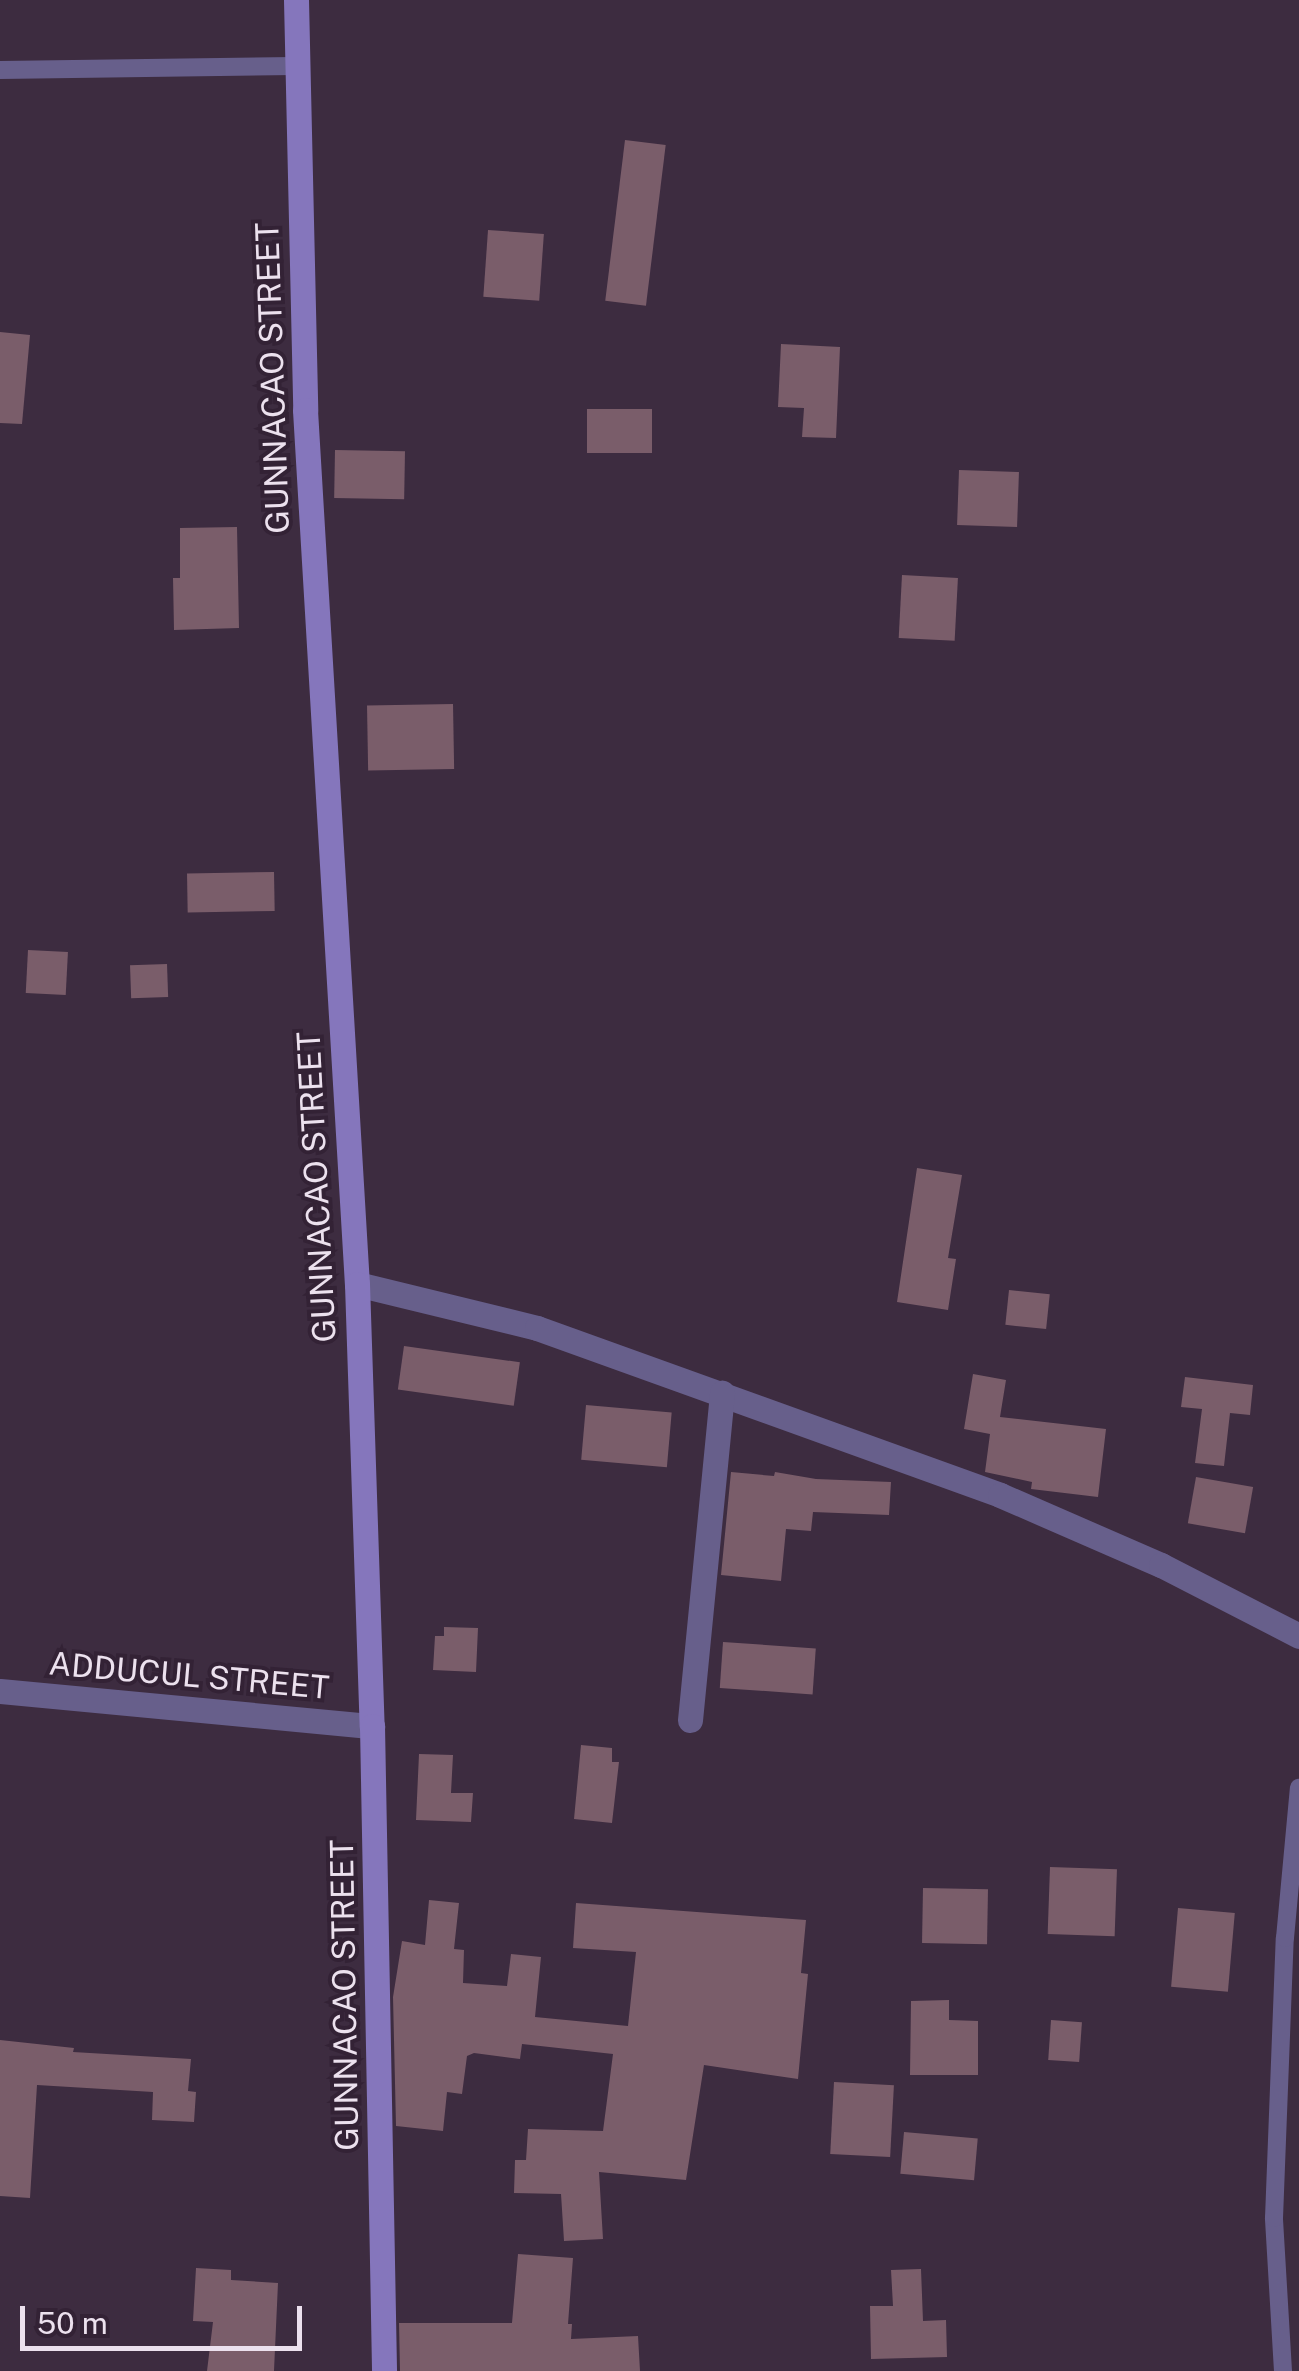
<!DOCTYPE html>
<html>
<head>
<meta charset="utf-8">
<style>
	body { margin:0 }
	#map { position:relative; width:1299px; height:2371px; overflow:hidden; background:#3d2c40; font-family:"Public Sans",sans-serif }
	div>[style] { position:absolute }
	[style*='--x'] { left:calc(var(--x)*1px); top:calc(var(--y)*1px); width:calc(var(--w)*1px); rotate:calc(var(--a)*1deg) }
	.building>* { inset:0; background:#7a5d6a; transform-origin:0 0 }
	.lane>* { height:18px; margin:-9px; padding:0 9px; transform-origin:9px; border-radius:9px; background:#675f8b }
	.street>* { height:25px; margin:-12.5px; padding:0 12.5px; transform-origin:12.5px; border-radius:12.5px; background:#675f8b }
	.secondary>* { height:25px; margin:-12.5px; padding:0 12.5px; transform-origin:12.5px; border-radius:12.5px; background:#8576bc }
	span { translate:-50% -50%; white-space:nowrap; text-align:center; line-height:1.15; -webkit-text-stroke:8px #332235; paint-order:stroke }
	.street-label { font-size:32px; color:#ece1ee }
	.scale { position:absolute; left:20px; top:2306px; width:282px; height:45px; box-sizing:border-box; border:5px solid #ece1ee; border-top:0; padding-left:12px; font-size:30px; line-height:35px; white-space:nowrap; color:#ece1ee; -webkit-text-stroke:8px #332235; paint-order:stroke }
</style>
</head>
<body>
<div id="map">
	<div class="building">
		<i style="left:625px;top:140px;width:41px;height:162px;rotate:7deg"></i>
		<i style="left:488px;top:230px;width:56px;height:67px;rotate:4deg"></i>
		<i style="clip-path:polygon(0 332px,30px 335px,22px 424px,0 423px)"></i>
		<i style="clip-path:polygon(781px 344px,840px 347px,836px 438px,802px 437px,804px 408px,778px 407px)"></i>
		<i style="left:652px;top:409px;width:44px;height:65px;rotate:90deg"></i>
		<i style="left:335px;top:450px;width:70px;height:48px;rotate:1deg"></i>
		<i style="left:959px;top:470px;width:60px;height:55px;rotate:2deg"></i>
		<i style="clip-path:polygon(237px 527px,239px 628px,174px 630px,173px 578px,180px 578px,180px 528px)"></i>
		<i style="left:902px;top:575px;width:56px;height:63px;rotate:3deg"></i>
		<i style="left:453px;top:704px;width:65px;height:86px;rotate:89deg"></i>
		<i style="left:274px;top:872px;width:39px;height:87px;rotate:89deg"></i>
		<i style="left:28px;top:950px;width:40px;height:43px;rotate:3deg"></i>
		<i style="left:167px;top:964px;width:33px;height:37px;rotate:88deg"></i>
		<i style="clip-path:polygon(917px 1168px,962px 1175px,948px 1258px,956px 1259px,948px 1310px,897px 1302px)"></i>
		<i style="left:1009px;top:1290px;width:41px;height:35px;rotate:6deg"></i>
		<i style="left:404px;top:1346px;width:117px;height:44px;rotate:8deg"></i>
		<i style="clip-path:polygon(973px 1374px,1006px 1380px,1000px 1417px,1106px 1429px,1098px 1497px,1031px 1489px,1032px 1482px,985px 1472px,990px 1434px,964px 1429px)"></i>
		<i style="clip-path:polygon(1185px 1377px,1253px 1385px,1250px 1415px,1230px 1413px,1224px 1466px,1195px 1463px,1202px 1409px,1181px 1407px)"></i>
		<i style="left:586px;top:1405px;width:86px;height:55px;rotate:5deg"></i>
		<i style="clip-path:polygon(731px 1472px,774px 1476px,775px 1472px,816px 1479px,891px 1482px,889px 1515px,813px 1512px,811px 1531px,786px 1529px,781px 1581px,721px 1575px)"></i>
		<i style="left:1196px;top:1477px;width:58px;height:47px;rotate:10deg"></i>
		<i style="clip-path:polygon(444px 1627px,478px 1628px,476px 1672px,433px 1670px,435px 1636px,444px 1636px)"></i>
		<i style="left:723px;top:1642px;width:93px;height:46px;rotate:4deg"></i>
		<i style="clip-path:polygon(581px 1745px,612px 1748px,612px 1762px,619px 1762px,612px 1823px,574px 1819px)"></i>
		<i style="clip-path:polygon(419px 1754px,453px 1755px,451px 1793px,473px 1793px,471px 1822px,416px 1820px)"></i>
		<i style="left:1050px;top:1867px;width:67px;height:67px;rotate:2deg"></i>
		<i style="left:923px;top:1888px;width:65px;height:55px;rotate:1deg"></i>
		<i style="clip-path:polygon(429px 1900px,459px 1903px,454px 1949px,464px 1950px,463px 1983px,507px 1986px,511px 1954px,541px 1957px,535px 2017px,628px 2026px,636px 1952px,573px 1948px,576px 1903px,806px 1920px,801px 1973px,808px 1974px,798px 2079px,704px 2065px,686px 2180px,599px 2172px,603px 2239px,564px 2241px,561px 2194px,514px 2193px,515px 2160px,526px 2160px,528px 2129px,603px 2131px,613px 2054px,522px 2044px,520px 2059px,474px 2053px,467px 2056px,462px 2094px,447px 2092px,443px 2131px,396px 2126px,393px 1997px,402px 1941px,425px 1945px)"></i>
		<i style="left:1178px;top:1908px;width:57px;height:79px;rotate:5deg"></i>
		<i style="clip-path:polygon(949px 2000px,949px 2020px,978px 2021px,978px 2075px,910px 2075px,911px 2001px)"></i>
		<i style="left:1051px;top:2020px;width:31px;height:40px;rotate:4deg"></i>
		<i style="clip-path:polygon(0 2040px,74px 2048px,73px 2052px,191px 2059px,188px 2091px,196px 2092px,194px 2122px,152px 2120px,153px 2092px,37px 2085px,30px 2198px,0 2196px)"></i>
		<i style="left:834px;top:2082px;width:60px;height:72px;rotate:3deg"></i>
		<i style="left:904px;top:2132px;width:74px;height:42px;rotate:5deg"></i>
		<i style="clip-path:polygon(518px 2254px,573px 2258px,568px 2324px,572px 2324px,571px 2339px,638px 2336px,640px 2371px,400px 2371px,399px 2323px,512px 2323px)"></i>
		<i style="clip-path:polygon(196px 2268px,231px 2270px,231px 2280px,278px 2283px,274px 2371px,207px 2371px,213px 2322px,193px 2321px)"></i>
		<i style="clip-path:polygon(921px 2269px,923px 2321px,946px 2320px,947px 2357px,871px 2359px,870px 2306px,893px 2306px,891px 2270px)"></i>
	</div>
	<div class="lane">
		<i style="--x:0;--y:70;--w:294;--a:-0.8"></i>
		<i style="--x:1283;--y:2371;--w:153;--a:-93.4"></i>
		<i style="--x:1274;--y:2218;--w:280;--a:-87.8"></i>
		<i style="--x:1285;--y:1938;--w:151;--a:-84.7"></i>
	</div>
	<div class="street">
		<i style="--x:357;--y:1284;--w:185;--a:13.7"></i>
		<i style="--x:537;--y:1328;--w:492;--a:19.8"></i>
		<i style="--x:1000;--y:1495;--w:176;--a:23.5"></i>
		<i style="--x:1161;--y:1565;--w:155;--a:27.2"></i>
		<i style="--x:0;--y:1691;--w:374;--a:5.4"></i>
		<i style="--x:690;--y:1720;--w:329;--a:-84.4"></i>
	</div>
	<div class="secondary">
		<i style="--x:296;--y:0;--w:410;--a:88.7"></i>
		<i style="--x:305;--y:410;--w:876;--a:86.6"></i>
		<i style="--x:357;--y:1284;--w:442;--a:88.1"></i>
		<i style="--x:372;--y:1726;--w:645;--a:88.93"></i>
	</div>
	<div class="street-label">
		<span style="left:273px;top:378px;rotate:-92deg">GUNNACAO STREET</span>
		<span style="left:317px;top:1187px;rotate:-93deg">GUNNACAO STREET</span>
		<span style="left:189px;top:1676px;rotate:5deg">ADDUCUL STREET</span>
		<span style="left:345px;top:1995px;rotate:-91deg">GUNNACAO STREET</span>
	</div>
	<div class="scale">50 m</div>
</div>
</body>
</html>
